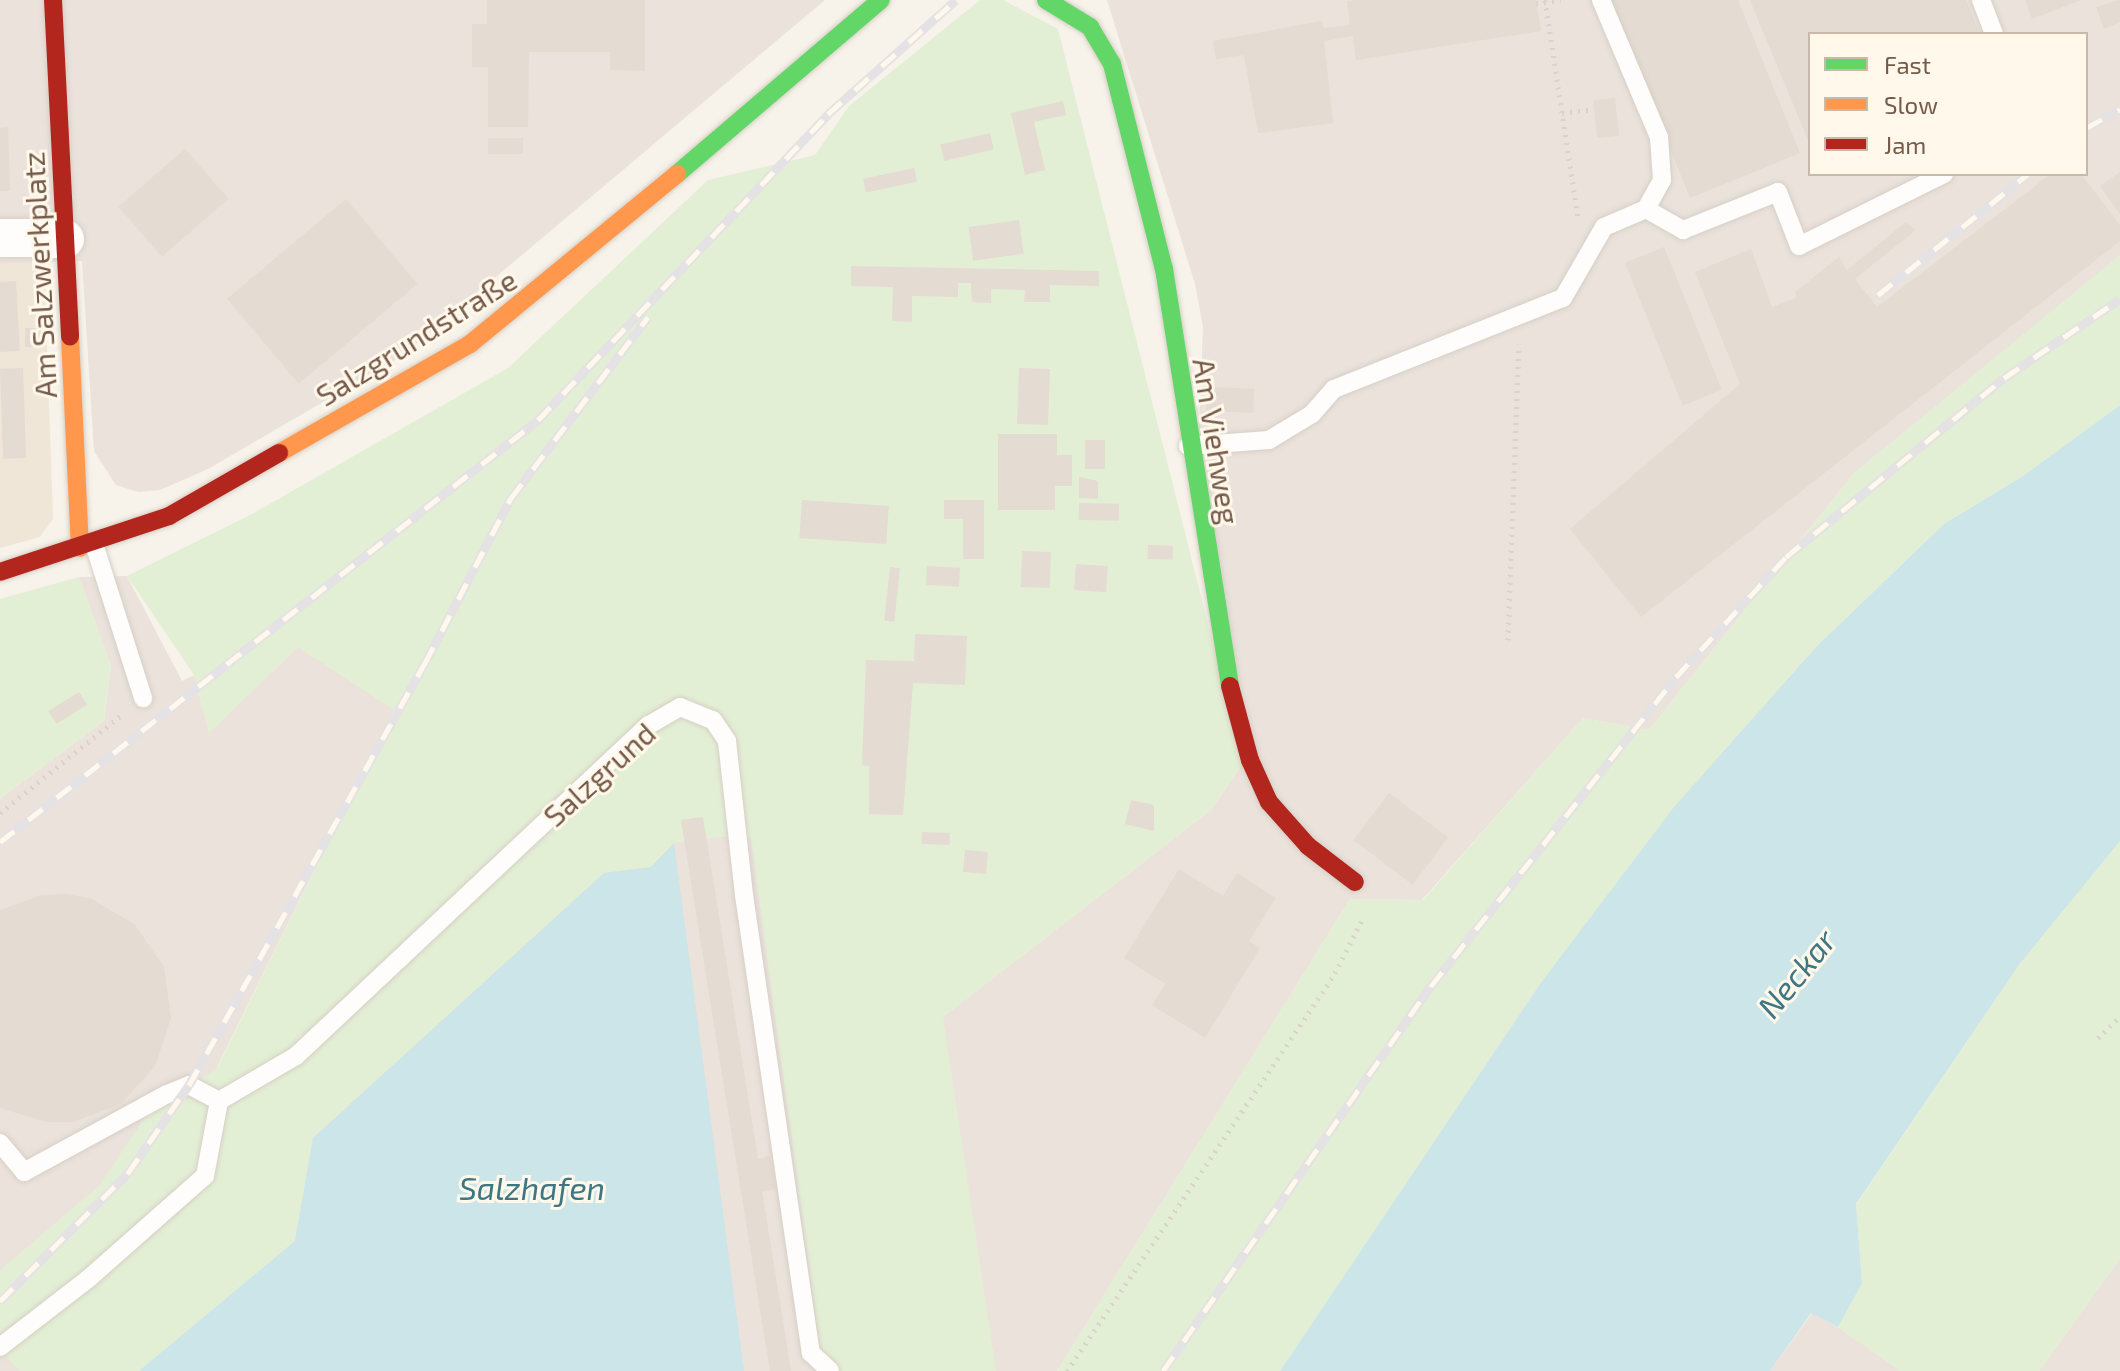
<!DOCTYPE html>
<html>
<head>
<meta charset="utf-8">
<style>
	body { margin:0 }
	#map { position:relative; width:2120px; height:1371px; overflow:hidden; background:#f7f3ea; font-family:"Exo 2",sans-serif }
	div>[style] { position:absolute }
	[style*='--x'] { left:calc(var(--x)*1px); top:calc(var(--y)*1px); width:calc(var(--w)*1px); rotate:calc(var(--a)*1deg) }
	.residential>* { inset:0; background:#f0e6d7 }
	.industrial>* { inset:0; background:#eae2db }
	.green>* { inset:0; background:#e3efd4 }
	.water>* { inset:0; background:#cbe5e8 }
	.building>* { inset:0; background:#e4dbd2; transform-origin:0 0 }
	.path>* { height:5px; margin-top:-2.5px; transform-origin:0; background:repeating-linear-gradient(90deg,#dad2cd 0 2px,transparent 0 8px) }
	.roads { filter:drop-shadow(0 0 2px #d6cfc6) drop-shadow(0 0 2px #d6cfc6) }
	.lane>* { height:18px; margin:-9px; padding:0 9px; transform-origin:9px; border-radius:9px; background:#fefdfc }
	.street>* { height:38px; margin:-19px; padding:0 19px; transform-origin:19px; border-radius:19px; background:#fefdfc }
	.fast>* { height:18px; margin:-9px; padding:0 9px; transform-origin:9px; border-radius:9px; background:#63d668 }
	.slow>* { height:18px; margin:-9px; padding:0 9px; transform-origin:9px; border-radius:9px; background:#ff974d }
	.jam>* { height:18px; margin:-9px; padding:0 9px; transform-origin:9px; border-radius:9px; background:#b3261e }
	.rail>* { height:9px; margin-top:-4.5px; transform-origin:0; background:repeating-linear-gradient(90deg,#fff8eb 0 18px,#e4e2e4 0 36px); box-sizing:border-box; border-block:2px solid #e4e2e4 }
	span { translate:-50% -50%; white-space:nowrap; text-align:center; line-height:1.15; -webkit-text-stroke:6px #fff8eb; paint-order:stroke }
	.street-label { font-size:30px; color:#765a49 }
	.water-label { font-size:32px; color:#3f7683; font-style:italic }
	.legend { position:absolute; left:1808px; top:32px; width:280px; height:144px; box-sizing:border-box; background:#fff8eb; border:2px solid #c8b9aa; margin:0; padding:10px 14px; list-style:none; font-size:24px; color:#765a49 }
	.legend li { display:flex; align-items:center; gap:16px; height:40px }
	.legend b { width:40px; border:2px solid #c8b9aa }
</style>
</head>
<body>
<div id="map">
	<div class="residential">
		<i style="clip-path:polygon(44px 262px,53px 519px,40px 537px,0 548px,0 264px)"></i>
	</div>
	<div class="industrial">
		<i style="clip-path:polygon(0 0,825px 0,402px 356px,208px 469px,160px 490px,138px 492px,116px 485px,94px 451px,82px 261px,0 264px)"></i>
		<i style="clip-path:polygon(evenodd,1107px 0,2120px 0,2120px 257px,1854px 473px,1649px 730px,1583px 718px,1422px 900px,1350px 899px,1057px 1371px,0 1371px,0 799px,104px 721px,111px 666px,79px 577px,127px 576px,182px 681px,194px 675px,209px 732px,298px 647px,394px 709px,216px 1069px,682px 677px,944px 1016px,1211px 810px,1243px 763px,1197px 484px,1203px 327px,1195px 284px,1107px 0,1810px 34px,2086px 34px,2086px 174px,1810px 174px,1810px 34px)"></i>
		<i style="clip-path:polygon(2120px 1258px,2120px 1371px,2039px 1371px)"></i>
		<i style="clip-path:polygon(1812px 1313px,1838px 1327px,1901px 1371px,1770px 1371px)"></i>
	</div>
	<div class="green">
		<i style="clip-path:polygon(980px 0,1003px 0,1058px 29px,1243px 763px,1211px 810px,943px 1017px,996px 1371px,823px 1371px,751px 838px,729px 836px,674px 843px,651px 867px,604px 873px,313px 1138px,295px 1241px,139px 1371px,19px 1371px,0 1349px,0 1270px,99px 1186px,154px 1104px,216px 1070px,394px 710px,298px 647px,209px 733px,194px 675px,127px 576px,252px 514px,508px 368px,708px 180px,815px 155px,849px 106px)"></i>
		<i style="clip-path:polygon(2120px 255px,2120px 405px,2023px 476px,1944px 524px,1818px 645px,1540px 984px,1280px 1371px,1057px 1371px,1350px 899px,1423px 900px,1583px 718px,1649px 730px,1854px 473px)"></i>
		<i style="clip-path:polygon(79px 577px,111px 666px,104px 721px,0 799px,0 599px)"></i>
		<i style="clip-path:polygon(2120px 841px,2120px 1258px,2039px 1371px,1901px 1371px,1838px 1327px,1862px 1282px,1856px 1205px,2019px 965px)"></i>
	</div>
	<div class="water">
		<i style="clip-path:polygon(2120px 405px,2120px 841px,2019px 965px,1856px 1204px,1862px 1283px,1838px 1327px,1811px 1313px,1770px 1371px,1280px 1371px,1540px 984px,1674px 807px,1818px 645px,1944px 524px,2023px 476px)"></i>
		<i style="clip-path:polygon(674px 843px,744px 1371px,139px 1371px,295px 1241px,313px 1138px,604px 873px,651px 867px)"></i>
	</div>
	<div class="building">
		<i style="clip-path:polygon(487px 0,645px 0,645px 71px,610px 70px,610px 52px,529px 52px,528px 127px,488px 127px,488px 67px,472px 67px,472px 24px,487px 24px)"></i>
		<i style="clip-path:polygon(1356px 0,1536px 0,1541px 31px,1356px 60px,1353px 36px,1324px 41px,1333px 123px,1258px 133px,1244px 55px,1216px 59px,1213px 41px,1322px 21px,1324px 28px,1350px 25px,1347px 1px)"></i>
		<i style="clip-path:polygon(1610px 0,1738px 0,1800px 153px,1690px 198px)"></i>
		<i style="clip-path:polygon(1750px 0,1966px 0,1980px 34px,1810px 34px,1810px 145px)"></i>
		<i style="clip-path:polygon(2025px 0,2081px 0,2032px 19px)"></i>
		<i style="clip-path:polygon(2120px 0,2120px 22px,2104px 29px,2096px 7px)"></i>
		<i style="left:1615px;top:98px;width:38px;height:22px;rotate:84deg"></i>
		<i style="clip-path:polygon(1063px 101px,1066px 115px,1034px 122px,1045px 170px,1025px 175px,1011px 113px)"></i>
		<i style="clip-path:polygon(8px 127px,10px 191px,0 191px,0 128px)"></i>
		<i style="left:990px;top:133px;width:17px;height:51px;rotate:77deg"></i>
		<i style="left:488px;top:138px;width:35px;height:16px"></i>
		<i style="left:185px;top:149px;width:66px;height:88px;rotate:49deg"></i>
		<i style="left:914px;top:168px;width:14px;height:52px;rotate:78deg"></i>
		<i style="clip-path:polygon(2120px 172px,2120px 214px,2100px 186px)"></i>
		<i style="clip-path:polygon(2051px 174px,2081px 174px,2120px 225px,2120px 241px,1641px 617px,1570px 529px,1740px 384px,1695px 272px,1751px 249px,1772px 307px,1796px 298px,1795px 292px,1839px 257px,1847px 270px,1906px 222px,1916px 230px,1855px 279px,1877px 307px)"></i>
		<i style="left:346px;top:199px;width:111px;height:155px;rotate:50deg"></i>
		<i style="left:1019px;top:220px;width:34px;height:51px;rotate:82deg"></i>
		<i style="left:1664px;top:247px;width:154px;height:42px;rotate:68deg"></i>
		<i style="clip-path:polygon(851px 266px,1099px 271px,1099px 286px,1050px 285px,1050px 302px,1024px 302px,1025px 290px,991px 289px,991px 303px,972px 302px,971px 283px,958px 283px,958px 297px,912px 296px,912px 322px,892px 321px,893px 287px,851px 286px)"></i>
		<i style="clip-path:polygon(16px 281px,20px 351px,0 352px,0 282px)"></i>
		<i style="left:25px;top:328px;width:16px;height:19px"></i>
		<i style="left:23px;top:368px;width:90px;height:23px;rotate:88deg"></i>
		<i style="left:1019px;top:368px;width:31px;height:56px;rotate:2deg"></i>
		<i style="left:1207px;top:387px;width:47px;height:24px;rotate:2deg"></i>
		<i style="clip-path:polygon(998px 434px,1057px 434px,1057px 455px,1072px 455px,1072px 486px,1055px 486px,1055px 510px,998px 510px)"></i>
		<i style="left:1085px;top:440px;width:20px;height:29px"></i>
		<i style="clip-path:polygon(1079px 477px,1098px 481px,1098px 499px,1079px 498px)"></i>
		<i style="left:802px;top:500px;width:87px;height:38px;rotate:4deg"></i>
		<i style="clip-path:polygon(944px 500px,984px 500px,984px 559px,963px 559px,963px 519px,944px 519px)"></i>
		<i style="left:1079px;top:503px;width:40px;height:17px;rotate:1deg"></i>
		<i style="left:1148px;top:545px;width:25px;height:14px;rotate:2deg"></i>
		<i style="left:1022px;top:551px;width:29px;height:36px;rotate:2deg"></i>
		<i style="left:1076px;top:564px;width:32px;height:26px;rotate:4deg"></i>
		<i style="left:927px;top:566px;width:33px;height:19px;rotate:3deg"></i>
		<i style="left:890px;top:567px;width:10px;height:54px;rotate:6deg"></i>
		<i style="clip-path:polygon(915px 634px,967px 636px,965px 685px,913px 683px,903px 815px,869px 814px,869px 766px,862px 765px,866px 660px,914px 661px)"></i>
		<i style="left:79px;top:692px;width:15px;height:36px;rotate:58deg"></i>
		<i style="left:1389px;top:793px;width:74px;height:59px;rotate:37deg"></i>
		<i style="clip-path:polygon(1131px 800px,1154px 805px,1154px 831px,1125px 824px)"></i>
		<i style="clip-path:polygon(703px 817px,758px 1159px,770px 1156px,776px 1189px,762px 1191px,791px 1371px,770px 1371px,681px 820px)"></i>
		<i style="left:922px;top:832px;width:28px;height:12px;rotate:2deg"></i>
		<i style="left:965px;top:850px;width:23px;height:22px;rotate:5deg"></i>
		<i style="clip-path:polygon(1179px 869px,1223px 896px,1237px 873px,1276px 898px,1249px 941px,1260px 948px,1205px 1038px,1152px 1005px,1166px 984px,1124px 958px)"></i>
		<i style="clip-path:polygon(67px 894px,92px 899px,135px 925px,164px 967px,171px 1018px,155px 1066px,121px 1104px,73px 1122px,47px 1122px,0 1108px,0 910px,42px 895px)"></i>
	</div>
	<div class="path">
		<i style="--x:1545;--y:0;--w:220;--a:81.4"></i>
		<i style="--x:1536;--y:3;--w:25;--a:-7"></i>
		<i style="--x:1562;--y:113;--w:32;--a:-7"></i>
		<i style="--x:1508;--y:640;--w:296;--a:-87.9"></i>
		<i style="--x:0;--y:813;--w:159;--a:-38.9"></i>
		<i style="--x:2098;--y:1038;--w:30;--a:-44"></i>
		<i style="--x:1067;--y:1371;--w:480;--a:-56"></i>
		<i style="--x:1335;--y:973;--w:59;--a:-63"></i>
	</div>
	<div class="roads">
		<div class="lane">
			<i style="--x:1601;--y:0;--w:149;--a:67.1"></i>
			<i style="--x:1659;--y:137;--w:43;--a:86"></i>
			<i style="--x:1662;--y:180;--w:33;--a:119"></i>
			<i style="--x:1981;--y:0;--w:36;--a:69"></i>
			<i style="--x:1188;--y:446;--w:81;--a:-4.2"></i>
			<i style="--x:1269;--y:440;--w:50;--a:-31.2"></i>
			<i style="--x:1312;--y:414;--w:33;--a:-49"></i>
			<i style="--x:1334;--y:389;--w:246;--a:-21.7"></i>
			<i style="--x:1563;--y:298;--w:82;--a:-60"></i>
			<i style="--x:1604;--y:227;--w:46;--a:-23.2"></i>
			<i style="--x:1646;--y:209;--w:43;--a:29.6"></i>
			<i style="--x:1683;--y:230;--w:102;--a:-21.8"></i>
			<i style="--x:1778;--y:192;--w:58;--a:68.7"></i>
			<i style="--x:1799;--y:246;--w:162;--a:-26.4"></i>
			<i style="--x:94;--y:544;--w:162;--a:72.3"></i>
			<i style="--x:0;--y:1143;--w:38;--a:50"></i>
			<i style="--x:24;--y:1172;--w:163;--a:-28.6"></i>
			<i style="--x:167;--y:1094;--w:24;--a:-22"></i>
			<i style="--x:189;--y:1085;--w:34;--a:28"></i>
			<i style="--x:219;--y:1101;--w:89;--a:-30.3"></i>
			<i style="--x:296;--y:1056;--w:484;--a:-43.2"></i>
			<i style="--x:649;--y:725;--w:36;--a:-30"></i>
			<i style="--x:680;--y:707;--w:35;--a:22"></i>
			<i style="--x:713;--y:720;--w:25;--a:56"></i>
			<i style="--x:727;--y:741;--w:155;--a:83.7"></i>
			<i style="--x:744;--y:895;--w:463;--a:81.7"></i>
			<i style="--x:811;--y:1353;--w:26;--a:43"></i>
			<i style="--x:0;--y:1347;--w:111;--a:-37.7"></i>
			<i style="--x:88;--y:1279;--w:156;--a:-41.4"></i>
			<i style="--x:205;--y:1176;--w:76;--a:-79.4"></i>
		</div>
		<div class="street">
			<i style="--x:0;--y:238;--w:65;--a:0.9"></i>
		</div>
		<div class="fast">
			<i style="--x:1046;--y:0;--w:52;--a:31.5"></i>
			<i style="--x:1090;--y:27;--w:43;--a:59.3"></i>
			<i style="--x:1112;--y:64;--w:211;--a:75.8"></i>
			<i style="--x:1164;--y:269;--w:422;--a:81"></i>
			<i style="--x:677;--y:174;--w:268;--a:-40.5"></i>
		</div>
		<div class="slow">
			<i style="--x:70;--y:337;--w:211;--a:87.3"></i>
			<i style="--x:279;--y:453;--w:220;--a:-29.7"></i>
			<i style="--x:470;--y:344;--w:268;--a:-39.4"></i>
		</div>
		<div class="jam">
			<i style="--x:53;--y:0;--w:337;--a:87.1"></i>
			<i style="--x:0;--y:572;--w:178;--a:-18.3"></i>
			<i style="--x:169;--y:516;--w:127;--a:-29.8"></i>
			<i style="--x:1230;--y:686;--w:77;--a:74.9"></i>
			<i style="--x:1250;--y:760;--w:46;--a:65.7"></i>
			<i style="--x:1269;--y:802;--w:59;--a:48.4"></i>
			<i style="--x:1308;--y:846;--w:59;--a:37.5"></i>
		</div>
	</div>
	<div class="rail">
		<i style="--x:2086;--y:128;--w:39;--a:-29"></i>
		<i style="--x:1878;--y:295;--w:193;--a:-38.9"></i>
		<i style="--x:0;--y:842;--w:684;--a:-38.11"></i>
		<i style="--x:538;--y:420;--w:422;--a:-46.5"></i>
		<i style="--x:828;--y:114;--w:171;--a:-41.7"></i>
		<i style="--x:0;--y:1301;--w:181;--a:-45"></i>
		<i style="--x:128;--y:1173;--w:107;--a:-55.3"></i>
		<i style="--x:189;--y:1085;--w:484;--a:-60.8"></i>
		<i style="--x:425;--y:663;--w:186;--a:-62.5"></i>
		<i style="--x:511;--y:498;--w:227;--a:-52.9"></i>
		<i style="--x:1163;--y:1371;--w:469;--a:-55.2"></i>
		<i style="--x:1431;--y:986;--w:394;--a:-51.6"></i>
		<i style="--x:1676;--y:677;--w:163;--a:-47.5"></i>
		<i style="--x:1786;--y:557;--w:282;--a:-39.4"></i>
		<i style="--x:2004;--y:378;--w:140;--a:-34.3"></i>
	</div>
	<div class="street-label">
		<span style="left:39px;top:275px;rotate:-93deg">Am Salzwerkplatz</span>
		<span style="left:416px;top:337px;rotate:-32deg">Salzgrundstraße</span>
		<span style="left:1217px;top:441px;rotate:81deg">Am Viehweg</span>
		<span style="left:599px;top:774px;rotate:-42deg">Salzgrund</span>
	</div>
	<div class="water-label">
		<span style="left:1796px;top:973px;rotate:-51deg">Neckar</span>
		<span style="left:532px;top:1187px">Salzhafen</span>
	</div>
	<ul class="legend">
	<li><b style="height:10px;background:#63d668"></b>Fast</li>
	<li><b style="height:10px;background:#ff974d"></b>Slow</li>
	<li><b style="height:10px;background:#b3261e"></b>Jam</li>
	</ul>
</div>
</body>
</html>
